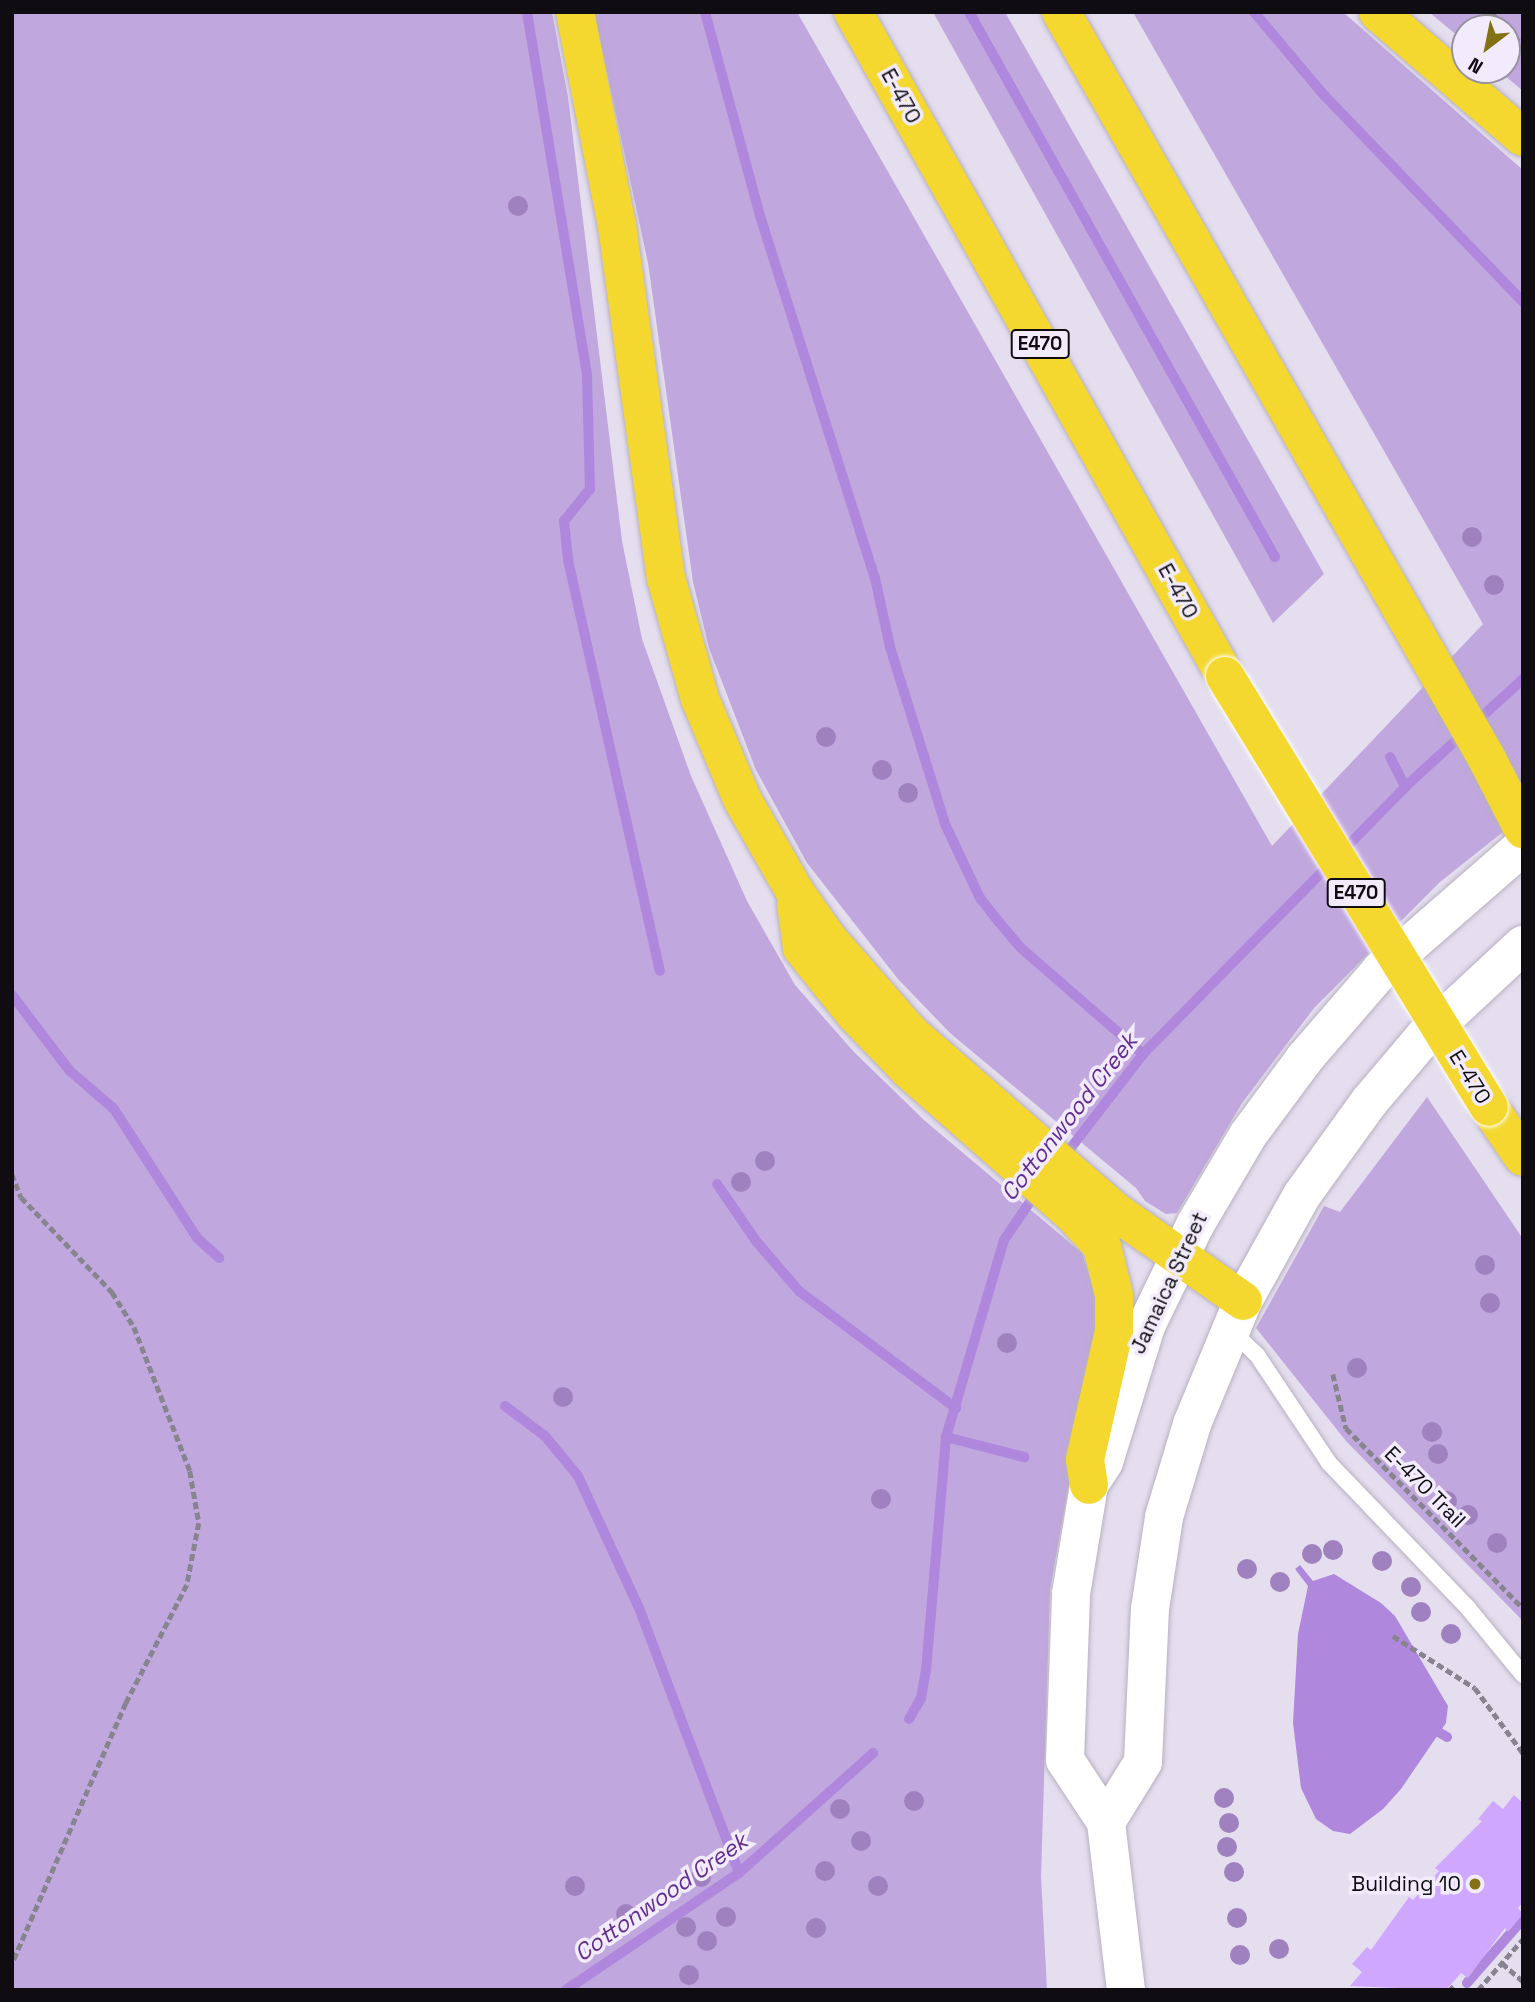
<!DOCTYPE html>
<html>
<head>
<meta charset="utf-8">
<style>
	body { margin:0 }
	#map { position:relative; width:1535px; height:2002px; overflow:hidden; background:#e4deee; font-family:"Space Grotesk",sans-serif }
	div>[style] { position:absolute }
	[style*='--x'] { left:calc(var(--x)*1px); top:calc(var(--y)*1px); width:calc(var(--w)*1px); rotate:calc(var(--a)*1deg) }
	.green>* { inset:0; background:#c0a7de }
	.water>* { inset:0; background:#af87dc }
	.stream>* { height:10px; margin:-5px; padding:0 5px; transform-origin:5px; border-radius:5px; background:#af87dc }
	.building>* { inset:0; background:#cfa7fe }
	.path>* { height:4.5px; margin-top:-2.25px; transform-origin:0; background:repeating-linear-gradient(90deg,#88848f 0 7px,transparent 0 10.5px) }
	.roads { filter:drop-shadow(0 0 2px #b7b0c0) drop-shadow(0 0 2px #b7b0c0) }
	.lane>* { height:16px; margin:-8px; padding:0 8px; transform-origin:8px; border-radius:8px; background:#fff }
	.secondary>* { height:38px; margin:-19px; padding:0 19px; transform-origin:19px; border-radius:19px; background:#fff }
	.highway>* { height:38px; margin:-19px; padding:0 19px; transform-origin:19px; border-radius:19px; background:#f4d82f }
	.bridges { filter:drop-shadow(0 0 2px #fff) drop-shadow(0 0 2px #fff) }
	.highway-bridge>* { height:38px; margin:-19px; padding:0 19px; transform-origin:19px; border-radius:19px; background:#f4d82f }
	.trees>* { width:20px; height:20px; margin:-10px; border-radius:50%; background:#a081bf }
	.dots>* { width:19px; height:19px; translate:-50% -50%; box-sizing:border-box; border:4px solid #f2ebfb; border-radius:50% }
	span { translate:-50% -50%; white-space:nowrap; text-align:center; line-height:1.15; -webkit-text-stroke:7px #f2ebfb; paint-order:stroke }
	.shield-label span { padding:2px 5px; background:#f2ebfb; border:2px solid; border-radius:5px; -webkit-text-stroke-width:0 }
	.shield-label { font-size:19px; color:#0f0d12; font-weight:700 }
	.street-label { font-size:21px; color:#0f0d12 }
	.poi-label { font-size:21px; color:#0f0d12 }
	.right { translate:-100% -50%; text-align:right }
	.water-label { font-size:23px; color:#612d8f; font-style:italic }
	.frame { position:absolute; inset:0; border:14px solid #0f0d12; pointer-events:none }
	.north { position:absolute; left:1451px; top:14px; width:70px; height:70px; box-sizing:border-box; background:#f2ebfb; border:2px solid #97929e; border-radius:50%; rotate:212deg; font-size:19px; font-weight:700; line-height:28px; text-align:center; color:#0f0d12 }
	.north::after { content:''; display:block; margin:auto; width:24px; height:32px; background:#827213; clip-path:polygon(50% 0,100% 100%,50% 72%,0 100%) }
</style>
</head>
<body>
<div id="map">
	<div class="green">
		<i style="clip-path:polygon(12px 12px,552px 12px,568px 97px,622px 541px,642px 639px,691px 776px,747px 901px,795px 985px,854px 1052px,924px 1120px,1082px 1253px,1100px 1309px,1050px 1590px,1041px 1876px,1047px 1990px,12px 1990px)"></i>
		<i style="clip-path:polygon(594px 12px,797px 12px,1272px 846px,1483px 624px,1133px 12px,1343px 12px,1523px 170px,1523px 816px,1440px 882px,1314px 1008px,1242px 1103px,1177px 1213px,1166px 1214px,1145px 1201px,1136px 1188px,950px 1033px,898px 979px,807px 863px,756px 770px,709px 648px,693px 582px,648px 263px)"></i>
		<i style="clip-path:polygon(933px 12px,1005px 12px,1324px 574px,1273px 623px)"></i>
		<i style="clip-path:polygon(1429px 12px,1523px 12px,1523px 91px,1498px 70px,1507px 70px,1507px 28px,1465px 28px,1465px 42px)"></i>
		<i style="clip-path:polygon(1427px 1097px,1523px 1239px,1523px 1621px,1346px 1441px,1256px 1328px,1324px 1206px,1340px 1212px)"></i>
	</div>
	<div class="water">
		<i style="clip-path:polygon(1300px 1565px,1313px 1581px,1334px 1574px,1381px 1603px,1395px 1616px,1448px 1706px,1446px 1723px,1401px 1789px,1383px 1809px,1350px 1834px,1333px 1831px,1316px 1819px,1301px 1788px,1293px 1723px,1298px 1634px,1308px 1586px,1295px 1569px)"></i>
	</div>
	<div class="stream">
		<i style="--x:527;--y:12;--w:368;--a:80.6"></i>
		<i style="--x:587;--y:375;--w:114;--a:88.5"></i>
		<i style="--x:590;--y:489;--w:41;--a:129.1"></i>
		<i style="--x:564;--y:521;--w:39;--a:84"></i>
		<i style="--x:568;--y:560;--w:421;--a:77.4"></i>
		<i style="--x:705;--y:12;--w:211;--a:74.9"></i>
		<i style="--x:760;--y:216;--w:380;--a:72.4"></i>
		<i style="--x:875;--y:578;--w:71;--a:77.7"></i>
		<i style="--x:890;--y:647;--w:185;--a:72.7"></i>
		<i style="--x:945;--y:824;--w:82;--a:64.7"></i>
		<i style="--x:980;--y:898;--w:31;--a:52"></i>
		<i style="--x:999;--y:922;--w:34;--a:50"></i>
		<i style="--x:1021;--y:948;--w:162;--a:41"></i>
		<i style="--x:969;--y:12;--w:625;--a:60.69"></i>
		<i style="--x:1254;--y:12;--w:107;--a:49.9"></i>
		<i style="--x:1323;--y:94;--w:289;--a:46.1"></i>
		<i style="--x:1390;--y:757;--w:34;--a:63"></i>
		<i style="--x:12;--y:995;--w:96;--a:52.7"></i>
		<i style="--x:70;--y:1071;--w:58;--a:40.8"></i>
		<i style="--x:114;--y:1109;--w:153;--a:57.2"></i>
		<i style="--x:197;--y:1238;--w:30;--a:42"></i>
		<i style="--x:1063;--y:1158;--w:131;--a:-52.4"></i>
		<i style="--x:1143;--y:1054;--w:374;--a:-45.5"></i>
		<i style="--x:1405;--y:787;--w:160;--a:-42.5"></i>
		<i style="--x:717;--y:1184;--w:69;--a:55.6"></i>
		<i style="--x:756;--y:1241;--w:66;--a:49.3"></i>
		<i style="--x:799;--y:1291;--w:196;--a:36.7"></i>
		<i style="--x:505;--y:1406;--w:50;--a:36.9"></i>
		<i style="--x:545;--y:1436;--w:52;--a:50.5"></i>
		<i style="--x:578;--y:1476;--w:145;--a:65.2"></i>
		<i style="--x:639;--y:1608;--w:283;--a:69.3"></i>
		<i style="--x:946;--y:1437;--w:81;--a:14.4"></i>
		<i style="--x:909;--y:1719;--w:24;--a:-60"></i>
		<i style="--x:921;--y:1698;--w:27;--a:-80"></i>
		<i style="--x:926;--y:1671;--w:235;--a:-85.1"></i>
		<i style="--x:946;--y:1437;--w:205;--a:-73.6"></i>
		<i style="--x:1004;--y:1240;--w:60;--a:-55.8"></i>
		<i style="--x:1428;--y:1726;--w:22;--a:30"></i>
		<i style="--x:1467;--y:1983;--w:85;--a:-48.8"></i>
		<i style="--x:566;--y:1990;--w:209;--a:-34.1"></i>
		<i style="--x:739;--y:1873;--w:180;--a:-41.8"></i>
	</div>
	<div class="building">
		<i style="clip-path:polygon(1514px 1795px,1523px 1803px,1523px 1902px,1518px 1908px,1523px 1914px,1508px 1932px,1505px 1928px,1468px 1978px,1461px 1973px,1446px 1990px,1350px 1986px,1362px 1972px,1352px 1964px,1367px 1947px,1371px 1950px,1409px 1897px,1413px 1900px,1439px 1871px,1435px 1868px,1482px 1821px,1478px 1819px,1493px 1801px,1503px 1809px)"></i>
	</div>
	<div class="path">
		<i style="--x:1491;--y:12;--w:22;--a:47"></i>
		<i style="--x:1507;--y:29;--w:23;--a:45"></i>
		<i style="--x:12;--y:1174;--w:25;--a:69"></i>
		<i style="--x:21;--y:1197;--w:132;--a:46.2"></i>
		<i style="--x:112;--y:1292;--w:41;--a:57.8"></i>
		<i style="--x:134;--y:1327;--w:155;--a:68.7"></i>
		<i style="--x:190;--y:1471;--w:53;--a:80.2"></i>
		<i style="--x:199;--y:1523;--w:63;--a:101"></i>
		<i style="--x:187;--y:1585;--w:133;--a:117.3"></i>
		<i style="--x:126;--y:1703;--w:285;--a:113.6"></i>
		<i style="--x:1333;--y:1374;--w:56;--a:76.5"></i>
		<i style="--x:1346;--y:1428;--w:252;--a:45.5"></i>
		<i style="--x:1393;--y:1636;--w:97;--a:32.4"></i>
		<i style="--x:1475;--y:1688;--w:81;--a:53.6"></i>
		<i style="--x:1502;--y:1963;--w:28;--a:41"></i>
		<i style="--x:1450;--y:1986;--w:6;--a:45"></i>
		<i style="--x:1478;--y:1990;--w:68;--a:-48.6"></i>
	</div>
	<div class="roads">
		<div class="lane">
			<i style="--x:1232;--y:1331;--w:35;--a:44"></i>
			<i style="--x:1257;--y:1355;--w:130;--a:56.3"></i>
			<i style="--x:1329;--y:1463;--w:201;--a:46.2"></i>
			<i style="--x:1468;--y:1608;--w:87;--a:50.6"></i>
		</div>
		<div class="secondary">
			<i style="--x:1106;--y:1822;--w:70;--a:-58.3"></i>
			<i style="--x:1143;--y:1762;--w:153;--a:-87.4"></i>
			<i style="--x:1150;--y:1609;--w:93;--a:-81.3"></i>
			<i style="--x:1164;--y:1517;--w:97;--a:-73.2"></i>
			<i style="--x:1192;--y:1424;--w:133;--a:-67.5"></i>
			<i style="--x:1243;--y:1301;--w:121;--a:-60.9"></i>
			<i style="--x:1302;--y:1195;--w:115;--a:-54.2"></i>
			<i style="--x:1369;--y:1102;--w:87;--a:-49.7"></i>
			<i style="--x:1425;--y:1036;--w:134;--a:-42.9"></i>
			<i style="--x:1126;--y:1990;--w:169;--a:-96.8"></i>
			<i style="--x:1106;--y:1822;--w:74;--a:-123.5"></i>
			<i style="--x:1065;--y:1760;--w:166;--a:-87.9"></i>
			<i style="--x:1071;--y:1594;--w:110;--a:-80.6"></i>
			<i style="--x:1089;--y:1485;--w:27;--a:-57"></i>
			<i style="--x:1104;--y:1462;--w:142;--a:-72.8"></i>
			<i style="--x:1146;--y:1326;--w:112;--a:-64.1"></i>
			<i style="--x:1195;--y:1225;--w:104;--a:-59.5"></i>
			<i style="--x:1248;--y:1135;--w:96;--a:-53.5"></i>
			<i style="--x:1305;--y:1058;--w:116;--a:-49.2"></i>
			<i style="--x:1381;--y:970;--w:189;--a:-41.1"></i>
		</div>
		<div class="highway">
			<i style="--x:575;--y:12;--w:218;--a:78.9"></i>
			<i style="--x:617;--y:226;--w:355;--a:82.1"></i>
			<i style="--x:666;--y:578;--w:126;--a:74.3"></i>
			<i style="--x:700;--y:699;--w:108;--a:67.2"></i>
			<i style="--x:742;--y:799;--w:107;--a:60.3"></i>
			<i style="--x:795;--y:892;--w:57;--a:54.9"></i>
			<i style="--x:828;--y:939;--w:125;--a:48.9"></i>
			<i style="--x:910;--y:1033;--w:273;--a:41"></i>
			<i style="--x:1116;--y:1212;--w:155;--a:35"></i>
			<i style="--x:853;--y:12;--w:761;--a:60.74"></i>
			<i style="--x:1061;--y:12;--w:860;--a:60.3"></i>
			<i style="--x:1487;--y:759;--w:79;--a:62.8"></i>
			<i style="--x:1378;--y:12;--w:191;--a:40.8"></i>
			<i style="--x:796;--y:903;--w:45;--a:82.4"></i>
			<i style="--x:802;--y:948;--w:85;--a:51.2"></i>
			<i style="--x:855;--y:1014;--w:78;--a:46"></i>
			<i style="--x:909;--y:1070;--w:218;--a:41.3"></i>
			<i style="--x:1073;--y:1214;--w:43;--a:47.8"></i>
			<i style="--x:1102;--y:1246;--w:50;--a:76.2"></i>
			<i style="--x:1114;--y:1295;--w:36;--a:90"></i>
			<i style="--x:1114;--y:1331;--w:132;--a:102.7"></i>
			<i style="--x:1085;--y:1460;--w:25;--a:81"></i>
			<i style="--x:1489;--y:1107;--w:60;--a:55.8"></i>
		</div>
	</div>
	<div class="bridges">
		<div class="highway-bridge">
			<i style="--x:1225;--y:676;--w:505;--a:58.51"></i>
		</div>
	</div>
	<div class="trees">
		<i style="left:518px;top:206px"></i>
		<i style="left:1472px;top:537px"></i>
		<i style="left:1494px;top:585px"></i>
		<i style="left:826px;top:737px"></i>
		<i style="left:882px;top:770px"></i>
		<i style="left:908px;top:793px"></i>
		<i style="left:765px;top:1161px"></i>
		<i style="left:741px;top:1182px"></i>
		<i style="left:1485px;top:1265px"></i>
		<i style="left:1490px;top:1303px"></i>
		<i style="left:1007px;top:1343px"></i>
		<i style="left:1357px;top:1368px"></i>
		<i style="left:563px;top:1397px"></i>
		<i style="left:1432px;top:1432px"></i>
		<i style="left:1438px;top:1454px"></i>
		<i style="left:881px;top:1499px"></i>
		<i style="left:1447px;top:1501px"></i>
		<i style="left:1468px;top:1515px"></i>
		<i style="left:1497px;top:1543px"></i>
		<i style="left:1333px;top:1550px"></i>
		<i style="left:1312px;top:1554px"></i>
		<i style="left:1382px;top:1561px"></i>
		<i style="left:1247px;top:1569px"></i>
		<i style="left:1280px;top:1582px"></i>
		<i style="left:1411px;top:1587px"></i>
		<i style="left:1421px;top:1612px"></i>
		<i style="left:1451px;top:1634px"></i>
		<i style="left:1224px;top:1798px"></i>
		<i style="left:914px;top:1801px"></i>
		<i style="left:840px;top:1809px"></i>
		<i style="left:1229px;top:1823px"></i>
		<i style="left:861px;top:1841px"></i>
		<i style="left:1227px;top:1847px"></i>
		<i style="left:825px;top:1871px"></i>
		<i style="left:1234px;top:1872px"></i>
		<i style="left:701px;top:1877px"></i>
		<i style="left:575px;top:1886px"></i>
		<i style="left:878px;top:1886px"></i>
		<i style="left:626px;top:1914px"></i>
		<i style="left:726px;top:1917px"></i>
		<i style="left:1237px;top:1918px"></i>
		<i style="left:686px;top:1927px"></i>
		<i style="left:816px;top:1928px"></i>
		<i style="left:707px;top:1941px"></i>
		<i style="left:1279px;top:1949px"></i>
		<i style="left:1240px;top:1955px"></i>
		<i style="left:689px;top:1975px"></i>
	</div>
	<div class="dots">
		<i style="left:1475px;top:1884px;background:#827213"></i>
	</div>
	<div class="shield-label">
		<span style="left:1040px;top:344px">E470</span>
		<span style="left:1356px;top:893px">E470</span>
	</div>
	<div class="street-label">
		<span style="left:901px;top:96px;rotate:61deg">E-470</span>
		<span style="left:1178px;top:591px;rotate:61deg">E-470</span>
		<span style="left:1470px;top:1077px;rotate:58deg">E-470</span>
		<span style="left:1169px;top:1283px;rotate:-65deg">Jamaica Street</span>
		<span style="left:1425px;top:1487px;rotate:45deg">E-470 Trail</span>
	</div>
	<div class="poi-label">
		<span class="right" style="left:1461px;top:1884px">Building 10</span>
	</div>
	<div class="water-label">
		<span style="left:1069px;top:1117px;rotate:-52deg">Cottonwood Creek</span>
		<span style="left:661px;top:1897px;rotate:-35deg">Cottonwood Creek</span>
	</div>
	<div class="frame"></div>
	<div class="north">N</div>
</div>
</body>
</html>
